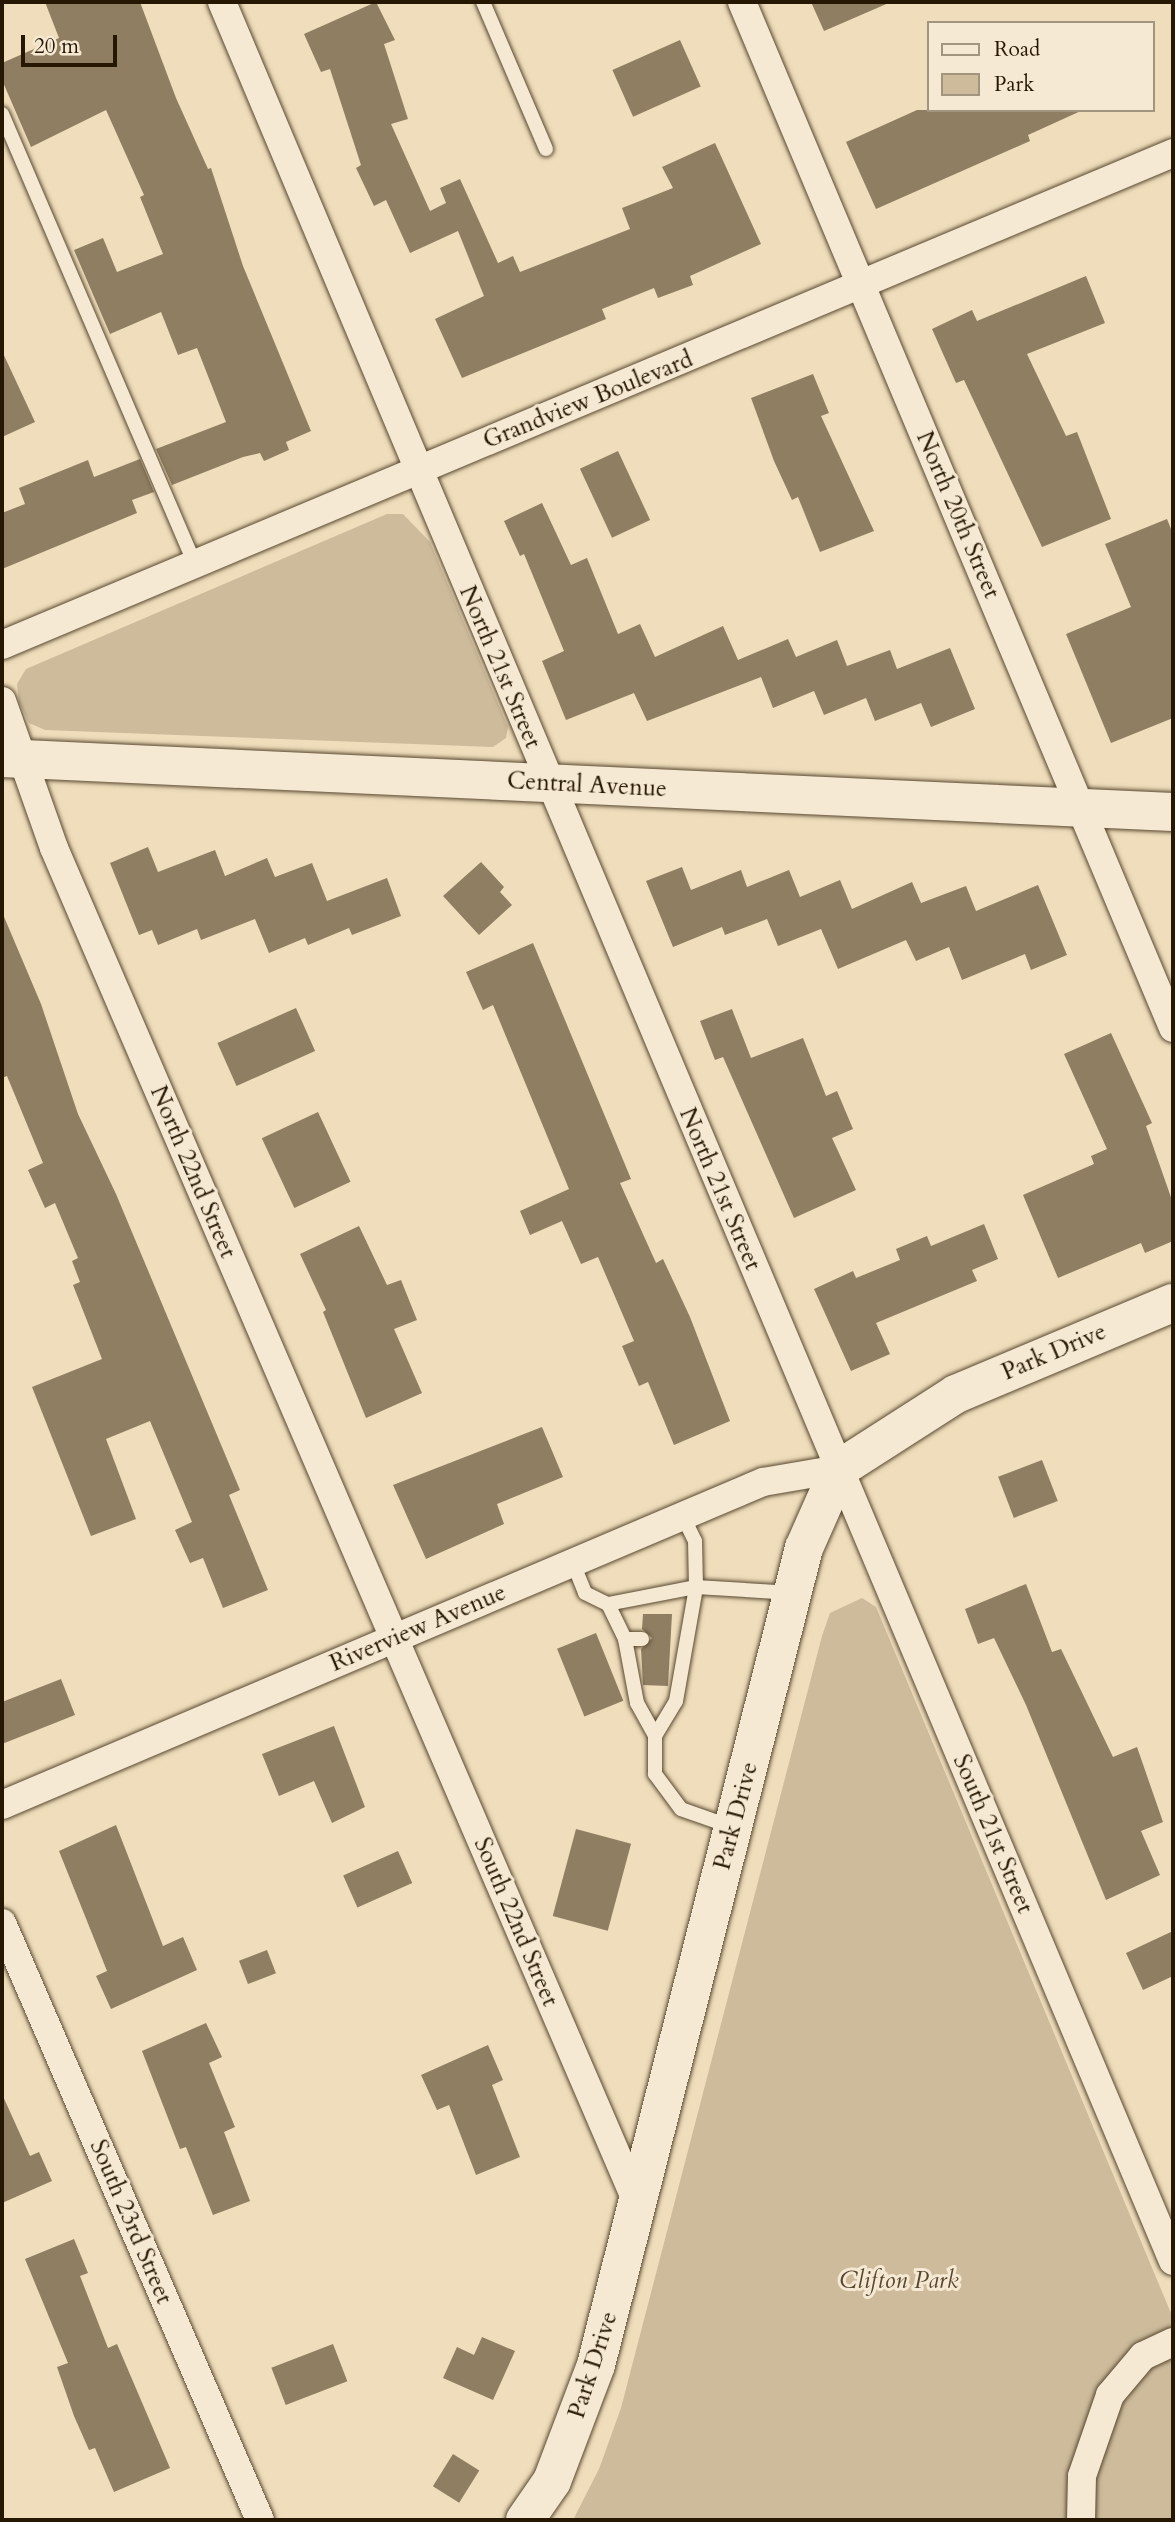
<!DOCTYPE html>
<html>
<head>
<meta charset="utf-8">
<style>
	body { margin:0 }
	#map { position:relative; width:1175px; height:2522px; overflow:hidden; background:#efddbb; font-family:Cardo,serif }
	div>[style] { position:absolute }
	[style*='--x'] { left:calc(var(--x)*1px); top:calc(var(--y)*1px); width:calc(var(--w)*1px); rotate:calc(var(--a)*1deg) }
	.green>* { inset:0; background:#cdbb9c }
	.building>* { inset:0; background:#8f7e62; transform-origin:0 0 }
	.roads { filter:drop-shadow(0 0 2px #584830) drop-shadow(0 0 2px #584830) }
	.lane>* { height:14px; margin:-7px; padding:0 7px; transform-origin:7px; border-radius:7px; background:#f5e9d3 }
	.street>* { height:28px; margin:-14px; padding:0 14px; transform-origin:14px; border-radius:14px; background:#f5e9d3 }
	.secondary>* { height:38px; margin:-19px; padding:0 19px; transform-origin:19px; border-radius:19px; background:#f5e9d3 }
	span { translate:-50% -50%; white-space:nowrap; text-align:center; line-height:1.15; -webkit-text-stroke:6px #f5e9d3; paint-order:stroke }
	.street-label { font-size:24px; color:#261702 }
	.park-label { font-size:24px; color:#584830; font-style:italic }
	.frame { position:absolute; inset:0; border:4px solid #261702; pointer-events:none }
	.legend { position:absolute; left:927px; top:21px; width:228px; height:91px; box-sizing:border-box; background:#f5e9d3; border:2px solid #a2957f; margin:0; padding:9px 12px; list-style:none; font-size:21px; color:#261702 }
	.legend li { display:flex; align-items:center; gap:14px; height:35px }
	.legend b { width:35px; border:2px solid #a2957f }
	.scale { position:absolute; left:21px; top:35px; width:96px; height:32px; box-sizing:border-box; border:4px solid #261702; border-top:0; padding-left:9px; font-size:21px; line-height:24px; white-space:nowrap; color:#261702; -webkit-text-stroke:5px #f5e9d3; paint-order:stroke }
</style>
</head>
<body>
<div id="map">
	<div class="green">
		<i style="clip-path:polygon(387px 514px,403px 514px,430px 542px,508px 727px,506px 738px,493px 747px,45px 730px,29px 723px,19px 702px,17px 684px,26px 669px)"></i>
		<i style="clip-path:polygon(862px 1598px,876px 1607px,1173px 2318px,1173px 2520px,573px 2520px,599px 2469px,621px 2408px,822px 1636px,830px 1613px)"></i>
	</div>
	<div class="building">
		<i style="clip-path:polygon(45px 2px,140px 2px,176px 98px,208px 169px,211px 168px,243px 266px,311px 431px,286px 442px,289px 450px,264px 461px,260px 453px,243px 457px,172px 485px,156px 449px,226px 422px,197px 348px,178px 355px,161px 312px,110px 334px,74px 250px,103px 238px,117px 272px,163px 254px,140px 197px,144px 195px,106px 110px,31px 147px,2px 80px,2px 63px,59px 38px)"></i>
		<i style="clip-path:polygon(376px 2px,395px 40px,384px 44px,408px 119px,391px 124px,430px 211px,446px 203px,440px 188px,460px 179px,498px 263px,513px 256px,520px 272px,630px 229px,622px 208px,673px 188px,662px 167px,715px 143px,761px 244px,690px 276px,693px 285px,658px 298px,654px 288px,602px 309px,606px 319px,462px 378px,435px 319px,484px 296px,458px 231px,410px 253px,386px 200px,374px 206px,356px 168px,361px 165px,330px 69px,321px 72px,304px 34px)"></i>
		<i style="clip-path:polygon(811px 2px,891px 2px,824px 31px)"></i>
		<i style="left:680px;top:40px;width:51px;height:74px;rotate:66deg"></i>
		<i style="clip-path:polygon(917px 110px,1083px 110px,1028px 135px,1030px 141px,876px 209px,846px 142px)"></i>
		<i style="clip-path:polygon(1086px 276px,1105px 323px,1027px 354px,1066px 436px,1077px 432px,1111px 519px,1042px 547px,964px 380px,956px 383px,932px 329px,972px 310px,977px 321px)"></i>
		<i style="clip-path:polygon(2px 351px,35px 422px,2px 437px)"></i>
		<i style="clip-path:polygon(813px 374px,829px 413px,821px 416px,874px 531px,820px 552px,798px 497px,792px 500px,774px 461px,751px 398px)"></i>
		<i style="left:618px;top:451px;width:76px;height:42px;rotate:65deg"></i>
		<i style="clip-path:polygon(140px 459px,154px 492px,132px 500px,137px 513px,2px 569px,2px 513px,25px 504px,19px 488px,88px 460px,94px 477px)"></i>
		<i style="clip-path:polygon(542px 503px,571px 565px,587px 558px,618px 634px,640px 624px,655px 657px,723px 626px,738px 660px,788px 639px,796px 657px,837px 640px,847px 666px,890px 650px,897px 669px,950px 648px,975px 709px,931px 727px,921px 703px,875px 721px,866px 698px,824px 715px,814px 691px,773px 708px,761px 677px,647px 721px,634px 693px,566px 720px,542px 661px,564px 651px,524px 554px,520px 556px,504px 521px)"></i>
		<i style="clip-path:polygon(1167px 519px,1173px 534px,1173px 718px,1111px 743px,1066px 634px,1131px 607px,1105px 544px)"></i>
		<i style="clip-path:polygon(148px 847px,158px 872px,215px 850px,225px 876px,267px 858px,275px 877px,312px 863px,327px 901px,387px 878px,401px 916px,352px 935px,349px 928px,308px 945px,305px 938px,269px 953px,255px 919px,201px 940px,197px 929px,158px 945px,152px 930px,139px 935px,110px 863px)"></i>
		<i style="clip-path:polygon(481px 862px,504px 887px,500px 892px,512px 905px,479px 935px,443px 896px)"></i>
		<i style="clip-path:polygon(682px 867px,691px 890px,741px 870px,747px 887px,789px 870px,800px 897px,840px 880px,852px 909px,912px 882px,921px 903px,966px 886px,976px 911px,1038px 885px,1067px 955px,1031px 970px,1025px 954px,962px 980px,949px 947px,916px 961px,906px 940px,838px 969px,821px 929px,778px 946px,767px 919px,725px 935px,722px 927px,673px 947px,646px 881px)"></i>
		<i style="clip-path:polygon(2px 912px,41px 1004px,78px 1114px,116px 1194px,240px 1490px,229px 1495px,268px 1590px,223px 1608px,203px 1558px,190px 1563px,175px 1530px,192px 1522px,150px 1421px,106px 1439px,136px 1519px,91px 1536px,32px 1387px,102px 1359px,73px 1285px,80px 1282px,72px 1261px,78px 1258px,55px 1203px,45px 1208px,28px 1170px,43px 1163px,7px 1076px,2px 1078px)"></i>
		<i style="clip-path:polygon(533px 943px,631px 1179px,620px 1183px,656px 1263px,663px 1259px,690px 1317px,730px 1421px,674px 1445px,648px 1382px,639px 1386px,622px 1346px,634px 1341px,598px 1257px,581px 1264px,562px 1221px,530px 1235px,520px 1211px,569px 1189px,493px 1005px,483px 1010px,466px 972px)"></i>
		<i style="left:296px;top:1008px;width:47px;height:86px;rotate:66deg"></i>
		<i style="clip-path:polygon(732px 1009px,751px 1058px,803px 1038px,826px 1096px,837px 1091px,853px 1129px,832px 1138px,856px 1190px,794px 1218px,723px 1057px,715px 1060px,700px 1021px)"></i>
		<i style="clip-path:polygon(1111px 1033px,1152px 1123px,1146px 1126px,1173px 1203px,1173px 1241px,1145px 1253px,1141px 1243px,1058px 1278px,1023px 1195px,1094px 1164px,1091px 1156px,1107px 1149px,1064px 1054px)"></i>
		<i style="left:318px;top:1112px;width:77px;height:62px;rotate:65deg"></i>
		<i style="clip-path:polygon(984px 1224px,998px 1259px,972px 1270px,977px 1281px,876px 1323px,890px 1354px,851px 1371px,814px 1289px,853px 1271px,856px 1278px,900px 1260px,896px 1249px,927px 1236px,931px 1246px)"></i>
		<i style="clip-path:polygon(359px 1226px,387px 1285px,401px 1280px,417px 1320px,394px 1329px,422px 1393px,366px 1418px,323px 1312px,326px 1310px,300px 1254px)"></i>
		<i style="clip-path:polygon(542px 1427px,563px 1477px,497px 1504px,504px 1524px,426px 1559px,393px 1485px)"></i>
		<i style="left:1042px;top:1460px;width:44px;height:47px;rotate:69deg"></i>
		<i style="clip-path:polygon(1026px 1584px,1052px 1652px,1061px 1649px,1113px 1757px,1137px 1747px,1163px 1822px,1141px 1831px,1160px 1875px,1106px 1900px,1026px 1705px,994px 1638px,978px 1644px,965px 1609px)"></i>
		<i style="clip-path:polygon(643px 1614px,672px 1614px,668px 1686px,643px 1685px,641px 1649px,652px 1638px,642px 1629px)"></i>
		<i style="left:596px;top:1633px;width:73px;height:42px;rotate:68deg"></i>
		<i style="clip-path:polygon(61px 1679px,75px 1715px,2px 1744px,2px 1702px)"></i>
		<i style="clip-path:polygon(334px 1726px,365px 1807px,332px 1823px,314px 1781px,279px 1796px,262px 1754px)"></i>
		<i style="clip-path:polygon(116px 1825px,163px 1946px,183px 1937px,197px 1970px,111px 2009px,96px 1976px,107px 1971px,59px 1851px)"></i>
		<i style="left:576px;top:1829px;width:57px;height:90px;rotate:15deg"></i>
		<i style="left:398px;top:1851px;width:35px;height:60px;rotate:66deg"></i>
		<i style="clip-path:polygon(1173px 1931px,1173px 1976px,1143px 1990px,1126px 1953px)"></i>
		<i style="left:267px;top:1950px;width:25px;height:30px;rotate:69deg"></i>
		<i style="clip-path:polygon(206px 2023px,222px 2057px,209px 2063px,235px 2127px,224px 2132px,250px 2201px,213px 2215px,186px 2147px,180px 2149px,142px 2051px)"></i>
		<i style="clip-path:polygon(488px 2045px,503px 2080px,492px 2085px,520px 2157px,476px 2175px,449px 2105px,437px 2110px,421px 2075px)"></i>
		<i style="clip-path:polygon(2px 2094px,30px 2156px,39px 2152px,52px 2181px,2px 2203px)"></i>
		<i style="clip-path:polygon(74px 2239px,88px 2273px,80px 2276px,108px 2348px,117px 2344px,170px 2468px,114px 2492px,95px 2448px,89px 2450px,74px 2416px,57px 2367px,68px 2363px,25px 2259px)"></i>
		<i style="clip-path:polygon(482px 2337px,515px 2351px,493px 2400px,443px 2378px,457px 2347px,474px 2355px)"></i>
		<i style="left:333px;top:2344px;width:40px;height:66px;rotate:69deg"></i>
		<i style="left:453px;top:2454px;width:31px;height:38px;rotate:32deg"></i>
	</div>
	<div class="roads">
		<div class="lane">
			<i style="--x:483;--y:2;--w:160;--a:66.8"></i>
			<i style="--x:2;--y:114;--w:490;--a:66.8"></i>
			<i style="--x:573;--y:1563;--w:32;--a:68"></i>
			<i style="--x:585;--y:1593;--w:25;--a:26"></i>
			<i style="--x:608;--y:1604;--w:90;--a:-10.9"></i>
			<i style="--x:696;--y:1587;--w:46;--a:-91.2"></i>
			<i style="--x:695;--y:1541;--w:28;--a:-116"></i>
			<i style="--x:608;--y:1604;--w:39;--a:64"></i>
			<i style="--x:625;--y:1639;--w:65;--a:79.4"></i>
			<i style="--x:637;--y:1703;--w:38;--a:61"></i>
			<i style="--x:625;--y:1639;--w:17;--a:0"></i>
			<i style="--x:732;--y:1827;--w:54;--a:-160.6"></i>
			<i style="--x:681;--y:1809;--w:44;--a:-126.6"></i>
			<i style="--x:655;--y:1774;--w:38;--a:-90"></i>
			<i style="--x:655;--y:1736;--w:41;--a:-59"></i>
			<i style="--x:676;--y:1701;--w:116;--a:-80"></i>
			<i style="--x:696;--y:1587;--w:97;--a:3.5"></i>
		</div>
		<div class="street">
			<i style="--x:222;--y:2;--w:2451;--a:67.17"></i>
			<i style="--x:742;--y:2;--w:1113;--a:67.21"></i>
			<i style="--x:2;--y:645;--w:1270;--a:-22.79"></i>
			<i style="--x:2;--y:701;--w:156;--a:70.5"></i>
			<i style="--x:54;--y:848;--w:1477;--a:66.71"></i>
			<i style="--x:2;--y:1805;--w:827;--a:-23"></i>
			<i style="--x:763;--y:1482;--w:77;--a:-9.7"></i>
			<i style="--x:2;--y:1923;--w:650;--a:66.63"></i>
			<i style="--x:1081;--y:2520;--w:44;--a:-88.7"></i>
			<i style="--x:1082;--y:2476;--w:86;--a:-70.9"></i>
			<i style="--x:1110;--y:2395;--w:51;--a:-49.8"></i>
			<i style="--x:1143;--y:2356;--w:33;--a:-25"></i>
		</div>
		<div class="secondary">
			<i style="--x:2;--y:758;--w:1172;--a:2.64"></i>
			<i style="--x:525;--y:2520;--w:47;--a:-55.3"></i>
			<i style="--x:552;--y:2481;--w:124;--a:-69.2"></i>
			<i style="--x:596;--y:2365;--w:843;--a:-75.72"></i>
			<i style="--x:804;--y:1548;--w:86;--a:-66.1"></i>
			<i style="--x:839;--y:1469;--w:139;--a:-32.7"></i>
			<i style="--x:956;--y:1394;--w:235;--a:-22.8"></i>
		</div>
	</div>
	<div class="street-label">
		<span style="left:588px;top:400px;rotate:-22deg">Grandview Boulevard</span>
		<span style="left:958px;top:515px;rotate:67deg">North 20th Street</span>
		<span style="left:500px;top:667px;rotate:67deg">North 21st Street</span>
		<span style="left:587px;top:785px;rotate:3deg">Central Avenue</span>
		<span style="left:193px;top:1172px;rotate:67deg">North 22nd Street</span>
		<span style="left:720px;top:1189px;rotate:67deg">North 21st Street</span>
		<span style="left:1054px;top:1352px;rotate:-23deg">Park Drive</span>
		<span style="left:418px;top:1628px;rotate:-23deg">Riverview Avenue</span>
		<span style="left:736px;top:1816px;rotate:-75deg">Park Drive</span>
		<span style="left:993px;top:1834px;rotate:67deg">South 21st Street</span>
		<span style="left:516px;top:1922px;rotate:67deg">South 22nd Street</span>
		<span style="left:131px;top:2222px;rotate:67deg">South 23rd Street</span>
		<span style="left:593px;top:2365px;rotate:-72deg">Park Drive</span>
	</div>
	<div class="park-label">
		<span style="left:899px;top:2281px">Clifton Park</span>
	</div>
	<div class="frame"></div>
	<ul class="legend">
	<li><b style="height:9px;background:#f5e9d3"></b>Road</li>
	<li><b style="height:19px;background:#cdbb9c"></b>Park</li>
	</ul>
	<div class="scale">20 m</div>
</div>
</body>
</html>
